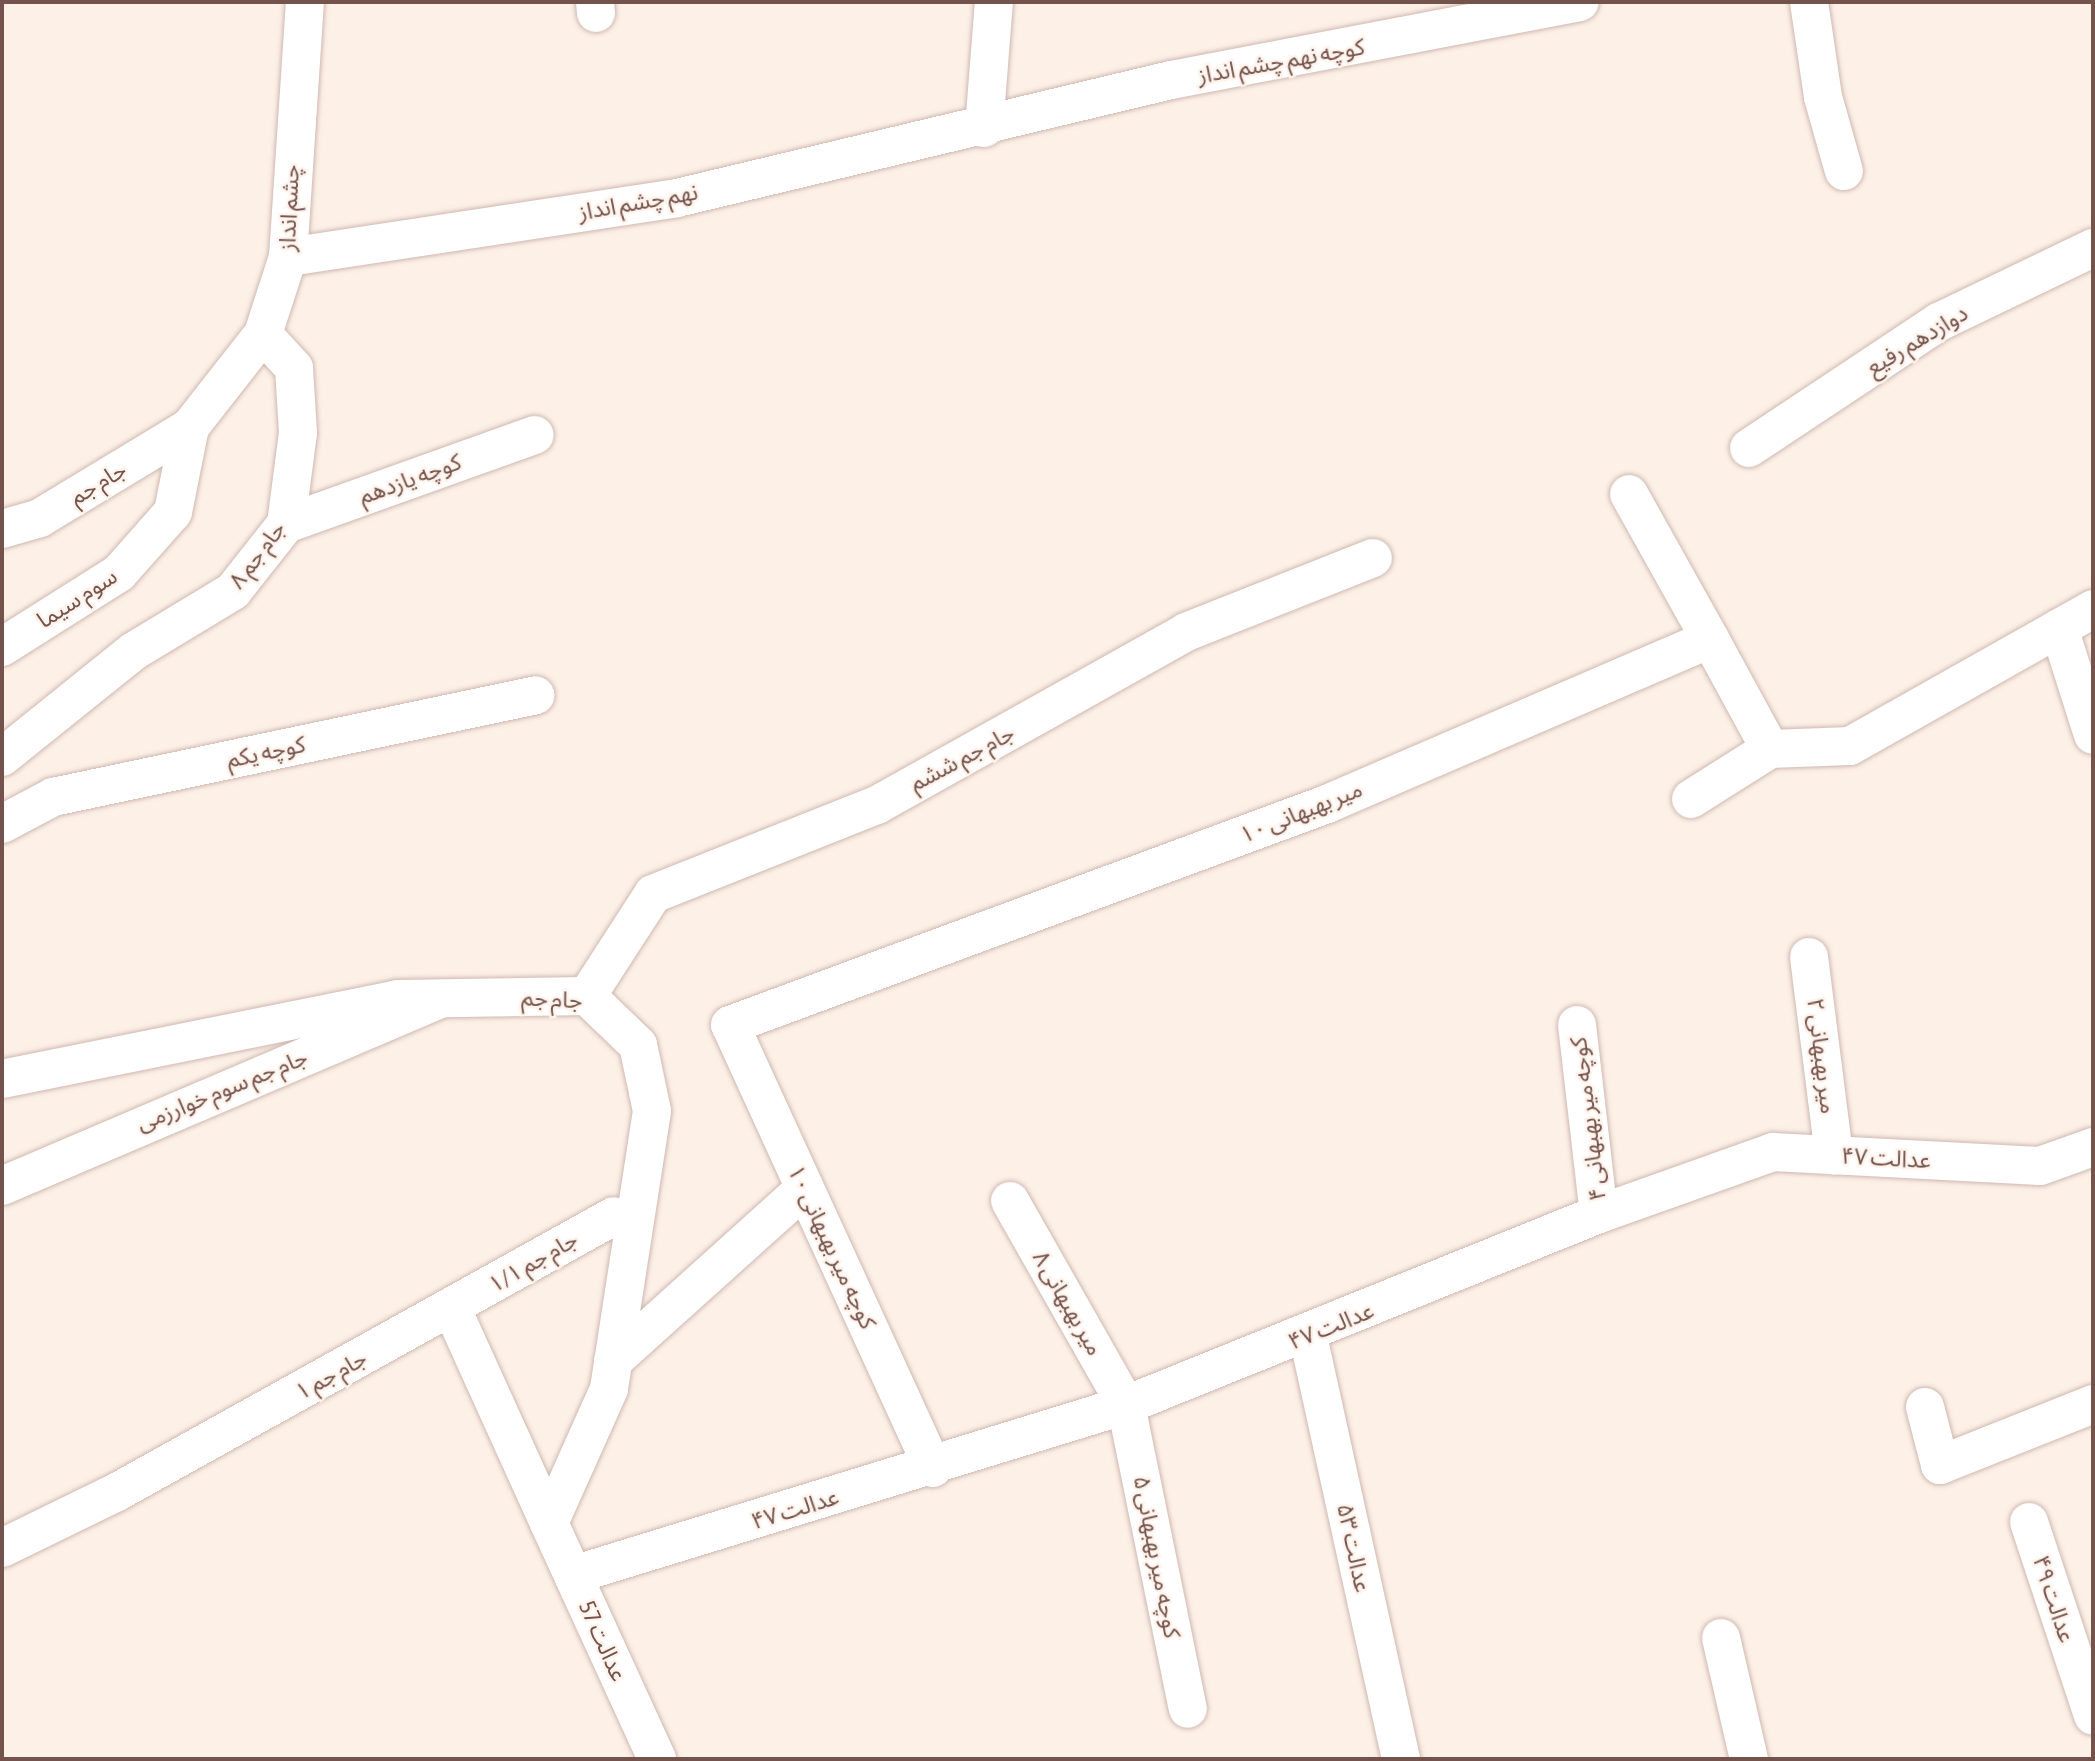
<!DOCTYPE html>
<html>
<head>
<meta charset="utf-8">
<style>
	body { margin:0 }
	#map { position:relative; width:2095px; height:1761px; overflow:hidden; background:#fcf0e7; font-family:"Asap Condensed","Noto Sans Arabic",sans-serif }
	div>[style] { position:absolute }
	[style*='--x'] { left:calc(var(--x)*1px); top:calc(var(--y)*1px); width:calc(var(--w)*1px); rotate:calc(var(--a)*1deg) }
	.roads { filter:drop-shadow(0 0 2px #cfb8b0) drop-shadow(0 0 2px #cfb8b0) }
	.street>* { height:38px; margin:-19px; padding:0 19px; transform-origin:19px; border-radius:19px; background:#fff }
	.secondary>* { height:38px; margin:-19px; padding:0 19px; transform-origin:19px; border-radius:19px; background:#fff }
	span { translate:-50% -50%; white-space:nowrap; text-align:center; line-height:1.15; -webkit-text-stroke:5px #fef4ed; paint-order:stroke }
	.street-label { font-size:23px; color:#74534c }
	.frame { position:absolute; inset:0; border:4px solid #74534c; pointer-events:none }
</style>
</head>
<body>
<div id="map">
	<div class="roads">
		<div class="street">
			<i style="--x:595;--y:2;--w:11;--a:85"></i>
			<i style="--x:1809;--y:2;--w:96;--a:81.6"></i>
			<i style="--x:1823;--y:97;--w:77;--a:74.2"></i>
			<i style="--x:984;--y:128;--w:126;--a:-85.5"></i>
			<i style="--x:288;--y:257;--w:393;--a:-8.6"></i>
			<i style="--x:677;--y:198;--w:508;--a:-13.43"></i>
			<i style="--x:1171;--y:80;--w:416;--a:-10.8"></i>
			<i style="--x:1749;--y:448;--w:228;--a:-33.6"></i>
			<i style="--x:1939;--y:322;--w:171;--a:-25.7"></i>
			<i style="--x:286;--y:524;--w:264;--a:-19.7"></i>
			<i style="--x:2059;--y:628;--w:112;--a:72.4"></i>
			<i style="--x:1710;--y:639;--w:125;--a:61.4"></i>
			<i style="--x:2;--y:647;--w:138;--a:-32.3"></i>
			<i style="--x:119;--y:573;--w:81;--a:-48.5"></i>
			<i style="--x:173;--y:512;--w:87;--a:-78.7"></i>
			<i style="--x:1770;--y:749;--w:80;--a:-2.1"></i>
			<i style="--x:1850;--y:746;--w:279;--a:-29.4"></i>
			<i style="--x:2;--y:757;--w:169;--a:-38.8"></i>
			<i style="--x:134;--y:651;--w:116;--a:-31.2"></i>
			<i style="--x:233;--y:591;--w:85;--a:-51.7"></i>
			<i style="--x:286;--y:524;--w:92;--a:-82.5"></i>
			<i style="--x:298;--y:433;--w:65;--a:-93.5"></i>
			<i style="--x:294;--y:368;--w:46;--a:-132.4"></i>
			<i style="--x:1691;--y:799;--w:93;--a:-32.3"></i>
			<i style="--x:2;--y:824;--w:58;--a:-27.9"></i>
			<i style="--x:53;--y:797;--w:493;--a:-11.9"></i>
			<i style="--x:1809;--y:957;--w:200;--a:82.8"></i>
			<i style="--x:587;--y:996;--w:121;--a:-57.1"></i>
			<i style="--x:653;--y:894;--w:241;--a:-21.7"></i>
			<i style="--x:877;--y:805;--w:354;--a:-29.2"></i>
			<i style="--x:1186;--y:632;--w:201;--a:-21.6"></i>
			<i style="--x:1577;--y:1025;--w:190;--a:83.4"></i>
			<i style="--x:2;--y:1186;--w:477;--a:-23.1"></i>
			<i style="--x:1010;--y:1201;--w:235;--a:60.4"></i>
			<i style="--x:1126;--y:1405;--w:310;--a:78.5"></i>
			<i style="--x:452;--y:1309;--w:235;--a:65.6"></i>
			<i style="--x:1308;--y:1336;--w:433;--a:77.6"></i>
			<i style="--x:613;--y:1361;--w:258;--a:-42"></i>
			<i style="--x:1925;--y:1407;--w:60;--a:75.5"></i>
			<i style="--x:1940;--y:1465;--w:165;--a:-21.7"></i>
			<i style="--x:933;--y:1468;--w:487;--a:-114.6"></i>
			<i style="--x:730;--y:1025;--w:637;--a:-20.31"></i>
			<i style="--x:1327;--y:804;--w:417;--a:-23.3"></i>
			<i style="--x:1710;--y:639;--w:166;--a:-119.2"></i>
			<i style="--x:2029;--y:1522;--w:204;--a:71.7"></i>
			<i style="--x:2;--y:1548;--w:128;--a:-26"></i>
			<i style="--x:117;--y:1492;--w:568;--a:-29.04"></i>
			<i style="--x:573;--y:1575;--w:579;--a:-17.09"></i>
			<i style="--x:1126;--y:1405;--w:510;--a:-21.99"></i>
			<i style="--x:1599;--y:1214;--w:185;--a:-19.6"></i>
			<i style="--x:1773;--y:1152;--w:267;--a:3"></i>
			<i style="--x:2040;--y:1166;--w:56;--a:-19.7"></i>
			<i style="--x:1721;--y:1638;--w:124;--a:77"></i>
		</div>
		<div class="secondary">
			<i style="--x:2;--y:529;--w:40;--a:-16"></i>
			<i style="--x:40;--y:518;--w:175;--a:-31.2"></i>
			<i style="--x:190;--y:427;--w:118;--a:-51.9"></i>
			<i style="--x:263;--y:334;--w:81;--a:-72"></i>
			<i style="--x:288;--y:257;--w:256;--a:-86.2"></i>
			<i style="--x:2;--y:1079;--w:403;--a:-11.4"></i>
			<i style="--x:397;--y:999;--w:190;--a:-0.9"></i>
			<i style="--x:587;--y:996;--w:71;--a:43.9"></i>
			<i style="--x:638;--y:1045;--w:67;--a:78"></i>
			<i style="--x:652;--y:1111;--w:281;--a:98.8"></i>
			<i style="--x:609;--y:1389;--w:147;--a:114.1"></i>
			<i style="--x:549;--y:1523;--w:260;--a:65.4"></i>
		</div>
	</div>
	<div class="street-label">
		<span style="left:1281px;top:61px;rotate:-10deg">کوچه نهم چشم انداز</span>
		<span style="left:638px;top:202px;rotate:-10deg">نهم چشم انداز</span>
		<span style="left:289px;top:208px;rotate:-87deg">چشم انداز</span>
		<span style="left:1917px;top:340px;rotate:-31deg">دوازدهم رفیع</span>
		<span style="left:410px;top:479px;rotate:-20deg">کوچه یازدهم</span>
		<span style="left:98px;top:483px;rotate:-31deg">جام جم</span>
		<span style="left:257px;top:555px;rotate:-53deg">۸ جام جم</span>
		<span style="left:77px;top:598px;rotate:-33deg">سوم سیما</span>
		<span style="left:266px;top:752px;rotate:-12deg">کوچه یکم</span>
		<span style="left:962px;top:758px;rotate:-28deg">جام جم ششم</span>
		<span style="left:1301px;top:812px;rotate:-22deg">۱۰ میر بهبهانی</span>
		<span style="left:552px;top:999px;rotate:3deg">جام جم</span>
		<span style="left:1822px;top:1056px;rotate:83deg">۲ میر بهبهانی</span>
		<span style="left:222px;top:1090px;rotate:-22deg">جام جم سوم خوارزمی</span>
		<span style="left:1588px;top:1119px;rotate:-97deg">کوچه میر بهبهانی ۴</span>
		<span style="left:1886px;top:1158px;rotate:3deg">عدالت ۴۷</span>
		<span style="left:832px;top:1247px;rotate:65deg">کوچه میر بهبهانی ۱۰</span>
		<span style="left:533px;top:1262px;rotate:-30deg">۱/۱ جام جم</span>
		<span style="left:1068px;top:1303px;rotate:60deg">۸ میر بهبهانی</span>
		<span style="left:1331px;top:1326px;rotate:-22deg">عدالت ۴۷</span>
		<span style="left:331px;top:1375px;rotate:-29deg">۱ جام جم</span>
		<span style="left:795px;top:1509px;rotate:-17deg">عدالت ۴۷</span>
		<span style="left:1354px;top:1548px;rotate:78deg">عدالت ۵۳</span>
		<span style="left:1157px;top:1557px;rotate:79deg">کوچه میر بهبهانی ۵</span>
		<span style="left:2054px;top:1599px;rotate:72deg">عدالت ۴۹</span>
		<span style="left:603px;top:1641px;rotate:66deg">عدالت 57</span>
	</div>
	<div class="frame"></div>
</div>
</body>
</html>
